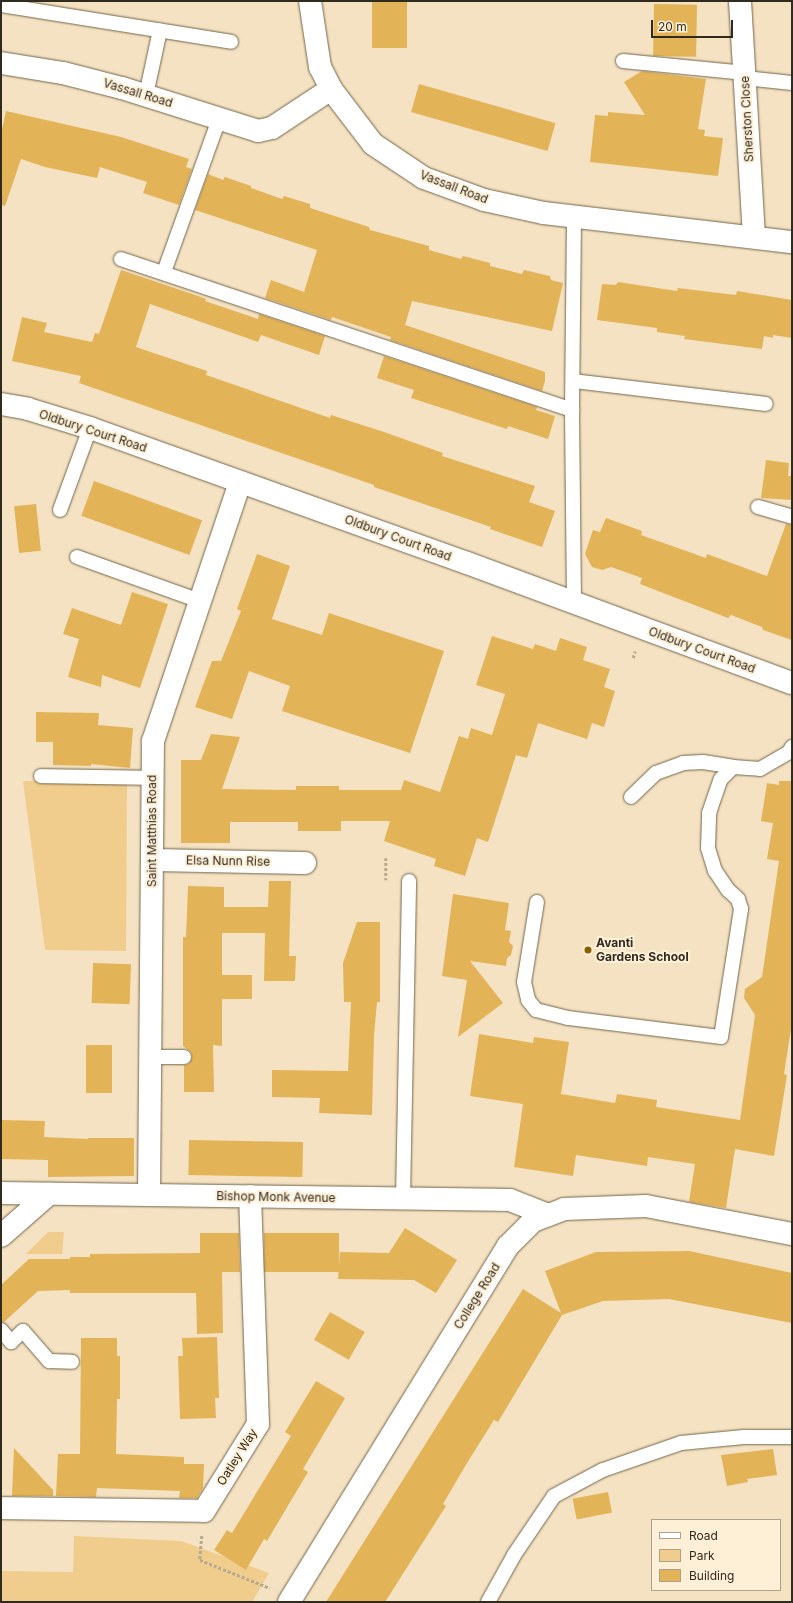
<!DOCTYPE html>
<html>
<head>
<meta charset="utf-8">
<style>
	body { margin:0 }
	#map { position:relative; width:793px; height:1603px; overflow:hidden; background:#f4e2c3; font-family:Inter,sans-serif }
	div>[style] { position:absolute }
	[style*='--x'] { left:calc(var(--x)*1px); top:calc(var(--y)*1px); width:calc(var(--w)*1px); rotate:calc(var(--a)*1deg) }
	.green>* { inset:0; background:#f1cd8d }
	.building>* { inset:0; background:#e3b358; transform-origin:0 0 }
	.path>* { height:2.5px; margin-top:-1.25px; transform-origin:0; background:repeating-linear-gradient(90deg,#b7a990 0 3px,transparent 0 5px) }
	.roads { filter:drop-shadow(0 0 1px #746549) drop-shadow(0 0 1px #746549) }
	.lane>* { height:14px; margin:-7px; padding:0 7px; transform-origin:7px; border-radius:7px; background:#fff }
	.street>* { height:22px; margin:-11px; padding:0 11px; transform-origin:11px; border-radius:11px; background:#fff }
	.dots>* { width:11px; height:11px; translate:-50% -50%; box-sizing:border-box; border:2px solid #fef0d7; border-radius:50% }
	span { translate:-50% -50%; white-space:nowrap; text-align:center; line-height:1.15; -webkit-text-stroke:4px #fef0d7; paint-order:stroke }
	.street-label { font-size:12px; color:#312a1f }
	.poi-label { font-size:12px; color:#312a1f; font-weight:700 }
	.left { translate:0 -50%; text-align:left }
	.frame { position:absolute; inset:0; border:2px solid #312a1f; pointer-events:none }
	.legend { position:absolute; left:651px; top:1519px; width:130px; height:72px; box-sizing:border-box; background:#fef0d7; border:1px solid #aca18d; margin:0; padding:5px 7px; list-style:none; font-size:12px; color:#312a1f }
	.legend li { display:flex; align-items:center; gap:8px; height:20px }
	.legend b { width:20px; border:1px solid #aca18d }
	.scale { position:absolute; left:651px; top:20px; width:82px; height:18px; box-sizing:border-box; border:2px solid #312a1f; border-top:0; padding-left:5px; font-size:12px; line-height:14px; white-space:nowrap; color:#312a1f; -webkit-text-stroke:3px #fef0d7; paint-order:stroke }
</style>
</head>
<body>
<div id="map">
	<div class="green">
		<i style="clip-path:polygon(23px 781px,127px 782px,126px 951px,45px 950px)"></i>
		<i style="clip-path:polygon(48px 1232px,64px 1232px,62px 1254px,26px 1254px)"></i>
		<i style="clip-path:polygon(74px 1536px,181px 1541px,269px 1573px,252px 1602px,1px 1602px,1px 1571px,73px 1572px)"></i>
	</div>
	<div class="building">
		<i style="left:372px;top:1px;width:35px;height:47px"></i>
		<i style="left:654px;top:4px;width:43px;height:52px;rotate:1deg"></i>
		<i style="clip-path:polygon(642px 71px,706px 79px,698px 129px,705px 130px,704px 136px,723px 138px,718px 176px,590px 162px,595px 115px,608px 116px,608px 112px,645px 115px,624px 82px)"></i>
		<i style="left:419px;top:84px;width:142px;height:29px;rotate:16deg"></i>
		<i style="clip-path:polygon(6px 111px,121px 137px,189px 159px,186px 167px,192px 169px,179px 205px,143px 193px,147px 182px,100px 167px,97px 178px,45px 167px,21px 159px,5px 206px,1px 205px,1px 134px)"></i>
		<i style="clip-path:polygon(208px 174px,223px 180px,225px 177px,251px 186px,251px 188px,282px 199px,284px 196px,310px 204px,310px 208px,369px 227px,370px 230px,429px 246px,429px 250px,461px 259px,463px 256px,490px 263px,490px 266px,522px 274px,524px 270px,550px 276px,551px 280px,563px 283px,552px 331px,412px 301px,405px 325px,545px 372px,545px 381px,542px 391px,390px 340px,391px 337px,332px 317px,331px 320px,265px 298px,271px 280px,304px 292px,317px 250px,195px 210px)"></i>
		<i style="clip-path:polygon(121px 270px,198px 296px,206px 299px,205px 301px,258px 319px,259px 314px,325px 336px,319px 355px,261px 335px,258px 342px,150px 304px,136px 347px,207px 371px,206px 375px,330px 418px,331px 415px,384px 432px,443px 453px,442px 456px,535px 486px,529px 502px,555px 511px,542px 547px,490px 529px,491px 527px,374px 487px,374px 485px,79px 383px,81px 376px,12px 361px,22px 317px,47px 323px,44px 332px,92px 342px,95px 333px,99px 334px)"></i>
		<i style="clip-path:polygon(618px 282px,677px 291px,678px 288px,736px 295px,737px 291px,792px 300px,792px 338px,773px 335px,773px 338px,764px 336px,762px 349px,684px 339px,685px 336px,657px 332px,657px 328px,597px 320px,602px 284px,616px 285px)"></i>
		<i style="clip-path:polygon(384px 356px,537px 407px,536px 410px,555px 416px,548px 439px,508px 426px,507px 429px,411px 398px,414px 390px,377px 378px)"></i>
		<i style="clip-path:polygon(766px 460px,789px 463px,788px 476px,792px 476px,792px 500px,761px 498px)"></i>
		<i style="left:94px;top:481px;width:115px;height:37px;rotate:20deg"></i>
		<i style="left:36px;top:504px;width:47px;height:22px;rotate:84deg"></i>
		<i style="clip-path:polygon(606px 518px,642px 531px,641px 535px,706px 558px,707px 554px,767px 576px,786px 524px,792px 525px,792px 640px,763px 630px,762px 627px,731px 615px,728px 618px,640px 584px,642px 578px,611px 567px,602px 570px,592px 567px,585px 554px,593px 530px,600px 532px)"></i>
		<i style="clip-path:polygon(257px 554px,290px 566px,272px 619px,322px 635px,329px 613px,444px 651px,410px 753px,282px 711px,290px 686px,249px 671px,232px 719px,195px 707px,212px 661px,221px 661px,241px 611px,237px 609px)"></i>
		<i style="clip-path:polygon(132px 592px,168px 604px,140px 688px,102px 675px,101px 687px,68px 677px,79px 639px,63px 634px,72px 608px,121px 625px)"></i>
		<i style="clip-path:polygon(492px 636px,533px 649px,535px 644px,556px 651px,560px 638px,587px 647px,583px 660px,610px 669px,604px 687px,615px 691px,604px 727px,592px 723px,587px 739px,538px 723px,527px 758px,516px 755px,488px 842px,477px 838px,465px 876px,434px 866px,436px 859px,384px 841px,390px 821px,341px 821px,341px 831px,298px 831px,298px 822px,230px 822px,230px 843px,181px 843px,181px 760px,201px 760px,211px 734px,240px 737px,222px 789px,296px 790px,296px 786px,339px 786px,339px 790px,401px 790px,404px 780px,440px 792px,459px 736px,468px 739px,471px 728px,492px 735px,505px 694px,476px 685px)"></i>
		<i style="clip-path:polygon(36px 712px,99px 713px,98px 725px,133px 728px,130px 768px,91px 764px,91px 766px,53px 765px,53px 742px,36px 742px)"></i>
		<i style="clip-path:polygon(779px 781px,792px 781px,792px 1022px,784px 1074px,787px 1075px,774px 1156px,735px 1149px,726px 1208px,689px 1202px,695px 1164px,648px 1157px,647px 1166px,576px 1155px,573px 1176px,514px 1167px,523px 1104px,470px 1096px,479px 1034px,533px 1043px,534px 1037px,569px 1042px,561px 1094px,615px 1103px,617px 1094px,657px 1100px,656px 1107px,740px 1120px,755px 1015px,744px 998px,745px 989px,762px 977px,779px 861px,767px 859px,773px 823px,761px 821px,767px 783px,779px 785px)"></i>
		<i style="clip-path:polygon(269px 881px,291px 881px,289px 956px,296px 956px,295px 981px,264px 981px,265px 933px,222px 933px,222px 975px,252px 975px,252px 999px,222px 999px,222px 1046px,213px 1045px,214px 1092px,184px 1092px,184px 1065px,189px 1064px,192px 1057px,191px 1052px,183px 1046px,183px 937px,186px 937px,188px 886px,224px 887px,224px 907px,268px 907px)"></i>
		<i style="clip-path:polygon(453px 894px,509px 903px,505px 930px,511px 931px,509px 942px,513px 946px,511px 955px,507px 958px,506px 966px,470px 961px,503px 1003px,458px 1037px,467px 980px,442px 976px)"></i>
		<i style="clip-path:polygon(357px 922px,380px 922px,380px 1002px,377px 1002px,374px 1035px,372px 1115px,319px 1113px,320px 1098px,272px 1097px,272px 1070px,348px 1071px,351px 1002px,344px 1002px,343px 963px)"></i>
		<i style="left:93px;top:963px;width:38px;height:40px;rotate:2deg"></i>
		<i style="left:86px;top:1045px;width:26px;height:48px"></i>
		<i style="clip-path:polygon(1px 1120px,45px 1121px,44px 1137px,88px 1139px,88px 1138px,134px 1138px,134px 1176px,48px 1177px,48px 1160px,1px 1159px)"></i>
		<i style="left:189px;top:1140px;width:114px;height:35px;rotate:1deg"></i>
		<i style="clip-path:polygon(405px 1228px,457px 1260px,436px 1293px,414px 1280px,338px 1279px,340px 1252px,389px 1253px)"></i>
		<i style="clip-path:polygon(200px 1233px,239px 1233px,240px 1272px,222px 1272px,223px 1333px,197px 1334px,196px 1293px,70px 1293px,70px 1290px,38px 1291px,4px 1322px,1px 1322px,1px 1285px,29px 1259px,70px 1259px,70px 1257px,90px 1257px,90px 1254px,200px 1253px)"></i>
		<i style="left:264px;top:1233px;width:75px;height:39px"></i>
		<i style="clip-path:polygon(689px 1251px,792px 1273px,792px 1323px,669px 1299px,603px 1301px,562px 1315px,498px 1422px,494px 1420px,467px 1463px,443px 1504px,446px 1506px,385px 1602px,326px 1602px,523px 1289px,561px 1313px,545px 1271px,596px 1252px)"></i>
		<i style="left:330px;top:1312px;width:40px;height:32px;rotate:30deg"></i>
		<i style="clip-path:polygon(217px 1337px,219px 1398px,215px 1398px,216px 1418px,180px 1419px,178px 1356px,183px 1356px,182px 1338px)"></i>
		<i style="clip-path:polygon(81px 1338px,117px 1338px,117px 1356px,120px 1356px,120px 1399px,117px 1399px,116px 1454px,184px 1457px,184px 1464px,204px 1464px,203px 1488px,197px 1498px,179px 1498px,180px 1491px,97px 1488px,96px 1497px,56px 1496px,58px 1454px,80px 1454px)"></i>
		<i style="clip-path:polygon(316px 1381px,345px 1398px,303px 1469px,308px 1472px,267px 1541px,264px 1539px,246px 1570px,214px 1550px,227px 1530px,232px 1533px,291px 1436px,285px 1432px)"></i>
		<i style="clip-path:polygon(14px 1448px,53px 1490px,53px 1496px,12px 1496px)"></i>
		<i style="clip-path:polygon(773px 1449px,777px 1475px,747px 1479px,748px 1482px,727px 1486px,721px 1455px)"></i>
		<i style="left:608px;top:1492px;width:21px;height:36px;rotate:79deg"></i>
	</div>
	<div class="path">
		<i style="--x:633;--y:658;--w:7;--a:-74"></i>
		<i style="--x:386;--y:858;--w:22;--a:90"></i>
		<i style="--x:202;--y:1536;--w:24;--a:95"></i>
		<i style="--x:200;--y:1560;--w:75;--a:21.8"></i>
	</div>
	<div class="roads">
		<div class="lane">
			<i style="--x:1;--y:5;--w:233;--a:9.1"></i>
			<i style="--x:623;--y:61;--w:123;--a:5.6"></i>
			<i style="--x:745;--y:78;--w:47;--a:6.1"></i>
			<i style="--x:146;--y:95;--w:66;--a:-77.8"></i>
			<i style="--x:121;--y:259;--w:476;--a:18.5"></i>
			<i style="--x:164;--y:272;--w:163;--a:-70.2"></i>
			<i style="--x:573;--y:381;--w:194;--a:6.8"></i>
			<i style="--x:758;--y:507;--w:35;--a:16"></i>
			<i style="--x:60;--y:510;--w:87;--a:-69.9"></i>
			<i style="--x:77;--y:557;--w:131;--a:19.7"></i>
			<i style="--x:574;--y:602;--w:192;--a:-90.6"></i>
			<i style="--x:572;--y:410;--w:193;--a:-89.4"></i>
			<i style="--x:41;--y:776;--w:112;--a:1"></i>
			<i style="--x:631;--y:797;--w:35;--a:-44"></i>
			<i style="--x:656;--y:773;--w:29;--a:-20"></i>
			<i style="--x:683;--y:763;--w:20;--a:-3"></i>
			<i style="--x:703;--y:762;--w:30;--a:9"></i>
			<i style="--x:733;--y:767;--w:27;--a:4"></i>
			<i style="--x:760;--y:769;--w:34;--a:-30"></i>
			<i style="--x:789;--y:752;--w:6;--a:-59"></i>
			<i style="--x:537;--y:902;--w:81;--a:99.2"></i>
			<i style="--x:524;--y:982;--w:18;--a:77"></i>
			<i style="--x:528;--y:1000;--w:13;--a:51"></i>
			<i style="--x:536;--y:1010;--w:33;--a:14"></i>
			<i style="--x:568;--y:1018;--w:154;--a:7.1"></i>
			<i style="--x:721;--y:1037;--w:130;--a:-81.1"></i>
			<i style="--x:741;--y:909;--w:10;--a:-107"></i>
			<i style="--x:738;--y:899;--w:13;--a:-138"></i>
			<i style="--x:728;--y:890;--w:23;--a:-124"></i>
			<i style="--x:715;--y:871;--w:24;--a:-107"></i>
			<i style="--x:708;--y:848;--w:35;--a:-88"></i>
			<i style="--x:709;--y:813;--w:36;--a:-71"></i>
			<i style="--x:721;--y:779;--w:17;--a:-45"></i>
			<i style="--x:150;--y:1057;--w:34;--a:0"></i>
			<i style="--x:403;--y:1199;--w:318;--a:-88.9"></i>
			<i style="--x:1;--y:1330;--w:16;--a:50"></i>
			<i style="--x:11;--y:1342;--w:16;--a:-43"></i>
			<i style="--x:23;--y:1331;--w:40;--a:49"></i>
			<i style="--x:49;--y:1361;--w:23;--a:2"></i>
			<i style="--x:488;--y:1602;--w:54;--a:-61"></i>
			<i style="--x:514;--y:1555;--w:71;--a:-55.9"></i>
			<i style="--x:554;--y:1496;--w:55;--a:-28"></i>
			<i style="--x:603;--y:1470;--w:83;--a:-19.1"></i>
			<i style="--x:681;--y:1443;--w:63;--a:-5.4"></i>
			<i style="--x:744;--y:1437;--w:48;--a:0"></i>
		</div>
		<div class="street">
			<i style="--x:310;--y:1;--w:67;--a:81.4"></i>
			<i style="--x:320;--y:67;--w:25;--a:63"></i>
			<i style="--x:331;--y:89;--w:69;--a:52.6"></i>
			<i style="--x:373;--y:144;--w:61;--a:33.7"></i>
			<i style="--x:424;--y:178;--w:64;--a:20.1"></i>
			<i style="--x:484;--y:200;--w:61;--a:12.2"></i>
			<i style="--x:544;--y:213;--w:250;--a:6.7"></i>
			<i style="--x:740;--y:1;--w:236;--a:86.6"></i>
			<i style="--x:1;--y:63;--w:63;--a:9.2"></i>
			<i style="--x:63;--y:73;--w:61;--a:14.3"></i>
			<i style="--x:122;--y:88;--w:143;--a:17.5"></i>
			<i style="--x:258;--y:131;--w:14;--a:-12"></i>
			<i style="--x:272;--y:128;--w:71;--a:-33.5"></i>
			<i style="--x:1;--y:404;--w:27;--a:10"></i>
			<i style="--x:28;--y:409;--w:65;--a:17"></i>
			<i style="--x:90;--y:428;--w:400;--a:19.7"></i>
			<i style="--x:467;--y:563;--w:346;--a:20.3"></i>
			<i style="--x:152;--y:860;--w:153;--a:1.1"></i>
			<i style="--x:1;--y:1193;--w:509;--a:0.79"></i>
			<i style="--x:510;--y:1200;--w:41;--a:21.5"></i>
			<i style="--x:149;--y:1195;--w:454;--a:-89.5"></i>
			<i style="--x:153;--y:741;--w:273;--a:-71.4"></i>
			<i style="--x:1;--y:1236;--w:64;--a:-41.2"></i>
			<i style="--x:1;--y:1508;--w:203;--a:0.8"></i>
			<i style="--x:204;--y:1511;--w:102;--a:-58.2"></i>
			<i style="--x:258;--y:1424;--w:228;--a:-92"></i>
			<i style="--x:289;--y:1602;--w:418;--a:-58.4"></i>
			<i style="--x:508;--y:1246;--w:35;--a:-45"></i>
			<i style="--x:533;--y:1221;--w:33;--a:-21"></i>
			<i style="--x:564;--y:1209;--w:82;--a:-2.1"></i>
			<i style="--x:646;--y:1206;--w:149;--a:10.9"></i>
		</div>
	</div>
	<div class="dots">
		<i style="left:588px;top:950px;background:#876100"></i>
	</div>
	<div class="street-label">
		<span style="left:138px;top:93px;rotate:17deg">Vassall Road</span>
		<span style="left:747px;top:119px;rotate:-93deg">Sherston Close</span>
		<span style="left:454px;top:187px;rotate:21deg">Vassall Road</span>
		<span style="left:93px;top:431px;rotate:18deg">Oldbury Court Road</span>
		<span style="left:398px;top:538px;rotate:20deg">Oldbury Court Road</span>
		<span style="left:702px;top:650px;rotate:20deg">Oldbury Court Road</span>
		<span style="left:152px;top:831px;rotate:-90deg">Saint Matthias Road</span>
		<span style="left:228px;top:861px;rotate:1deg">Elsa Nunn Rise</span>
		<span style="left:276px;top:1197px;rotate:1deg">Bishop Monk Avenue</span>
		<span style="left:477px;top:1296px;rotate:-58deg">College Road</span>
		<span style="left:237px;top:1457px;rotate:-58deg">Oatley Way</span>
	</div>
	<div class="poi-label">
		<span class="left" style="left:596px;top:950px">Avanti<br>Gardens School</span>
	</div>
	<div class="frame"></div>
	<ul class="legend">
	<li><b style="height:5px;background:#fff"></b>Road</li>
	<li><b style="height:11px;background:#f1cd8d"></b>Park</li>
	<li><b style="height:11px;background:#e3b358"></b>Building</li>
	</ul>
	<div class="scale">20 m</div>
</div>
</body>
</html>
